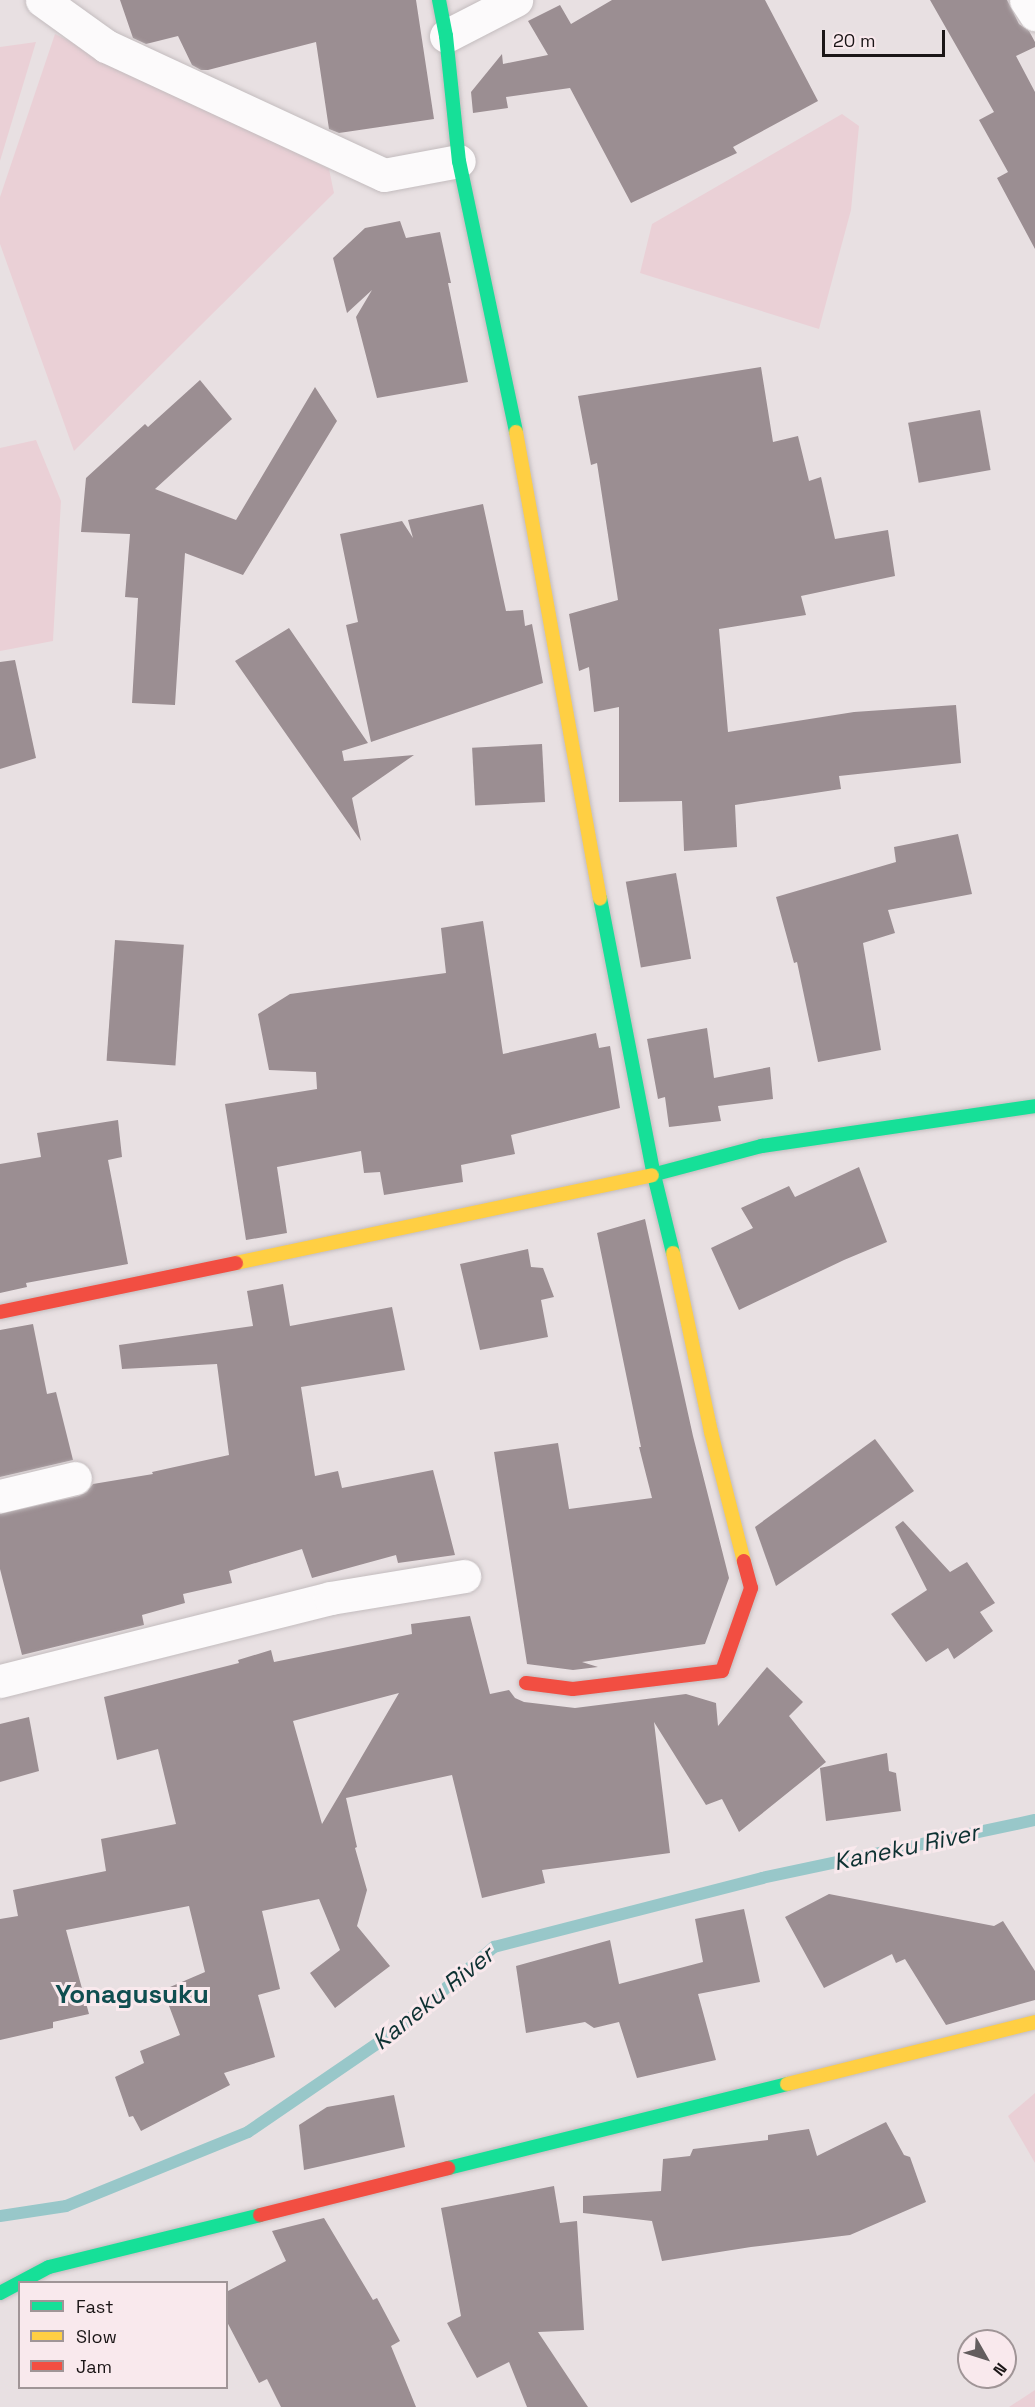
<!DOCTYPE html>
<html>
<head>
<meta charset="utf-8">
<style>
	body { margin:0 }
	#map { position:relative; width:1035px; height:2407px; overflow:hidden; background:#e8e0e2; font-family:"Space Grotesk",sans-serif }
	div>[style] { position:absolute }
	[style*='--x'] { left:calc(var(--x)*1px); top:calc(var(--y)*1px); width:calc(var(--w)*1px); rotate:calc(var(--a)*1deg) }
	.green>* { inset:0; background:#ead0d6 }
	.stream>* { height:12px; margin:-6px; padding:0 6px; transform-origin:6px; border-radius:6px; background:#98c7c9 }
	.building>* { inset:0; background:#9b8e92; transform-origin:0 0 }
	.roads { filter:drop-shadow(0 0 2px #c3bcbe) drop-shadow(0 0 2px #c3bcbe) }
	.street>* { height:33px; margin:-16.5px; padding:0 16.5px; transform-origin:16.5px; border-radius:16.5px; background:#fcfafb }
	.fast>* { height:14px; margin:-7px; padding:0 7px; transform-origin:7px; border-radius:7px; background:#16e098 }
	.slow>* { height:14px; margin:-7px; padding:0 7px; transform-origin:7px; border-radius:7px; background:#ffcf43 }
	.jam>* { height:14px; margin:-7px; padding:0 7px; transform-origin:7px; border-radius:7px; background:#f24e42 }
	span { translate:-50% -50%; white-space:nowrap; text-align:center; line-height:1.15; -webkit-text-stroke:6px #f9e9ed; paint-order:stroke }
	.water-label { font-size:24px; color:#0d3132; font-style:italic }
	.quarter-label { font-size:26px; color:#0f4e50; font-weight:700 }
	.legend { position:absolute; left:18px; top:2281px; width:210px; height:108px; box-sizing:border-box; background:#f9e9ed; border:2px solid #a09597; margin:0; padding:8px 10px; list-style:none; font-size:18px; color:#1b1617 }
	.legend li { display:flex; align-items:center; gap:12px; height:30px }
	.legend b { width:30px; border:2px solid #a09597 }
	.north { position:absolute; left:957px; top:2329px; width:60px; height:60px; box-sizing:border-box; background:#f9e9ed; border:2px solid #a09597; border-radius:50%; rotate:129deg; font-size:16px; font-weight:700; line-height:24px; text-align:center; color:#1b1617 }
	.north::after { content:''; display:block; margin:auto; width:21px; height:27px; background:#635d5e; clip-path:polygon(50% 0,100% 100%,50% 72%,0 100%) }
	.scale { position:absolute; left:822px; top:30px; width:123px; height:27px; box-sizing:border-box; border:3px solid #1b1617; border-top:0; padding-left:8px; font-size:18px; line-height:21px; white-space:nowrap; color:#1b1617; -webkit-text-stroke:4px #f9e9ed; paint-order:stroke }
</style>
</head>
<body>
<div id="map">
	<div class="green">
		<i style="clip-path:polygon(55px 34px,329px 169px,334px 193px,74px 451px,0 244px,0 197px)"></i>
		<i style="clip-path:polygon(36px 42px,0 161px,0 47px)"></i>
		<i style="clip-path:polygon(842px 114px,859px 126px,851px 210px,819px 329px,640px 273px,652px 224px)"></i>
		<i style="clip-path:polygon(36px 440px,61px 501px,53px 641px,0 651px,0 448px)"></i>
		<i style="clip-path:polygon(1035px 2093px,1035px 2163px,1008px 2116px)"></i>
		<i style="clip-path:polygon(1035px 2390px,1035px 2407px,1009px 2407px)"></i>
	</div>
	<div class="stream">
		<i style="--x:0;--y:2216;--w:67;--a:-8.6"></i>
		<i style="--x:66;--y:2206;--w:196;--a:-22.1"></i>
		<i style="--x:248;--y:2132;--w:181;--a:-34.4"></i>
		<i style="--x:397;--y:2030;--w:128;--a:-40.6"></i>
		<i style="--x:494;--y:1947;--w:277;--a:-14.4"></i>
		<i style="--x:762;--y:1878;--w:279;--a:-12"></i>
	</div>
	<div class="building">
		<i style="clip-path:polygon(120px 0,416px 0,434px 119px,339px 133px,329px 129px,316px 42px,208px 70px,201px 70px,192px 65px,178px 36px,146px 44px,133px 38px)"></i>
		<i style="clip-path:polygon(612px 0,765px 0,818px 101px,733px 147px,737px 153px,631px 203px,570px 88px,506px 97px,508px 108px,473px 113px,471px 92px,502px 54px,503px 64px,548px 55px,528px 21px,560px 5px,571px 24px)"></i>
		<i style="clip-path:polygon(930px 0,1007px 0,1019px 24px,1029px 31px,1035px 42px,1035px 47px,1016px 56px,1035px 92px,1035px 249px,997px 178px,1008px 172px,979px 120px,994px 112px)"></i>
		<i style="clip-path:polygon(400px 221px,406px 238px,440px 232px,451px 283px,448px 283px,468px 382px,377px 398px,356px 317px,372px 290px,347px 313px,333px 258px,365px 228px)"></i>
		<i style="clip-path:polygon(761px 367px,773px 442px,798px 436px,809px 481px,821px 477px,835px 539px,888px 530px,895px 576px,801px 596px,806px 615px,719px 629px,728px 732px,854px 712px,956px 705px,961px 763px,839px 776px,841px 789px,735px 805px,737px 847px,684px 851px,682px 801px,619px 802px,619px 707px,594px 712px,589px 667px,579px 671px,569px 614px,618px 600px,597px 463px,591px 465px,578px 396px)"></i>
		<i style="clip-path:polygon(200px 380px,232px 419px,155px 489px,236px 520px,315px 387px,337px 421px,243px 575px,185px 553px,175px 705px,132px 703px,138px 598px,125px 597px,130px 534px,81px 532px,86px 478px,145px 424px,148px 427px)"></i>
		<i style="left:980px;top:410px;width:61px;height:73px;rotate:80deg"></i>
		<i style="clip-path:polygon(483px 504px,506px 611px,523px 610px,525px 626px,532px 624px,543px 683px,371px 742px,346px 625px,358px 622px,340px 534px,402px 521px,413px 538px,408px 520px)"></i>
		<i style="clip-path:polygon(289px 628px,368px 743px,342px 751px,344px 761px,414px 755px,352px 798px,361px 841px,235px 661px)"></i>
		<i style="clip-path:polygon(15px 660px,36px 758px,0 769px,0 662px)"></i>
		<i style="left:542px;top:744px;width:58px;height:70px;rotate:87deg"></i>
		<i style="clip-path:polygon(958px 834px,972px 894px,888px 910px,895px 933px,863px 943px,881px 1050px,818px 1062px,797px 962px,794px 963px,776px 897px,896px 862px,894px 847px)"></i>
		<i style="left:676px;top:873px;width:87px;height:51px;rotate:80deg"></i>
		<i style="clip-path:polygon(483px 921px,503px 1054px,596px 1033px,599px 1048px,610px 1046px,620px 1108px,511px 1135px,515px 1154px,461px 1165px,463px 1182px,384px 1195px,380px 1172px,364px 1173px,361px 1151px,277px 1167px,287px 1233px,246px 1240px,225px 1104px,317px 1089px,316px 1072px,269px 1070px,258px 1014px,290px 994px,446px 973px,441px 928px)"></i>
		<i style="left:115px;top:940px;width:69px;height:121px;rotate:4deg"></i>
		<i style="clip-path:polygon(707px 1028px,714px 1078px,770px 1067px,773px 1099px,718px 1106px,721px 1121px,669px 1127px,665px 1097px,658px 1099px,647px 1039px)"></i>
		<i style="clip-path:polygon(118px 1120px,122px 1157px,108px 1160px,128px 1264px,26px 1283px,27px 1287px,0 1293px,0 1164px,41px 1157px,37px 1133px)"></i>
		<i style="clip-path:polygon(859px 1167px,887px 1242px,844px 1260px,739px 1310px,711px 1248px,753px 1228px,741px 1208px,789px 1186px,795px 1197px)"></i>
		<i style="clip-path:polygon(645px 1219px,693px 1436px,729px 1578px,705px 1644px,582px 1662px,598px 1667px,573px 1670px,527px 1664px,494px 1452px,558px 1443px,569px 1509px,652px 1498px,639px 1447px,641px 1447px,597px 1233px)"></i>
		<i style="clip-path:polygon(528px 1249px,531px 1267px,543px 1268px,554px 1297px,541px 1300px,548px 1337px,480px 1350px,460px 1264px)"></i>
		<i style="clip-path:polygon(283px 1284px,290px 1326px,392px 1307px,405px 1370px,301px 1387px,315px 1476px,338px 1471px,342px 1488px,433px 1470px,455px 1555px,398px 1563px,396px 1555px,312px 1578px,302px 1549px,229px 1571px,232px 1583px,183px 1594px,185px 1603px,142px 1615px,144px 1625px,22px 1655px,0 1569px,0 1514px,79px 1496px,87px 1492px,93px 1484px,153px 1474px,152px 1472px,229px 1455px,217px 1364px,122px 1369px,119px 1345px,253px 1326px,247px 1291px)"></i>
		<i style="clip-path:polygon(33px 1324px,47px 1394px,56px 1392px,73px 1460px,0 1477px,0 1330px)"></i>
		<i style="clip-path:polygon(875px 1439px,914px 1491px,776px 1586px,755px 1527px)"></i>
		<i style="clip-path:polygon(903px 1521px,950px 1572px,967px 1562px,995px 1603px,980px 1612px,993px 1631px,954px 1659px,948px 1648px,926px 1662px,891px 1614px,927px 1590px,895px 1527px)"></i>
		<i style="clip-path:polygon(evenodd,470px 1616px,490px 1694px,509px 1690px,515px 1698px,524px 1702px,575px 1708px,686px 1694px,716px 1703px,718px 1726px,767px 1667px,803px 1702px,789px 1716px,826px 1762px,739px 1832px,722px 1799px,706px 1805px,654px 1722px,670px 1853px,542px 1870px,545px 1883px,482px 1898px,452px 1775px,346px 1798px,357px 1847px,355px 1848px,367px 1890px,357px 1926px,390px 1966px,335px 2008px,310px 1973px,340px 1950px,319px 1899px,262px 1911px,280px 1989px,258px 1995px,275px 2057px,224px 2073px,230px 2085px,141px 2131px,133px 2116px,129px 2117px,115px 2077px,144px 2063px,140px 2051px,180px 2035px,163px 1990px,205px 1972px,189px 1906px,66px 1930px,89px 2014px,53px 2022px,53px 2028px,0 2040px,0 1919px,18px 1916px,13px 1890px,106px 1871px,101px 1839px,176px 1824px,158px 1749px,117px 1760px,104px 1697px,239px 1663px,238px 1660px,271px 1650px,274px 1662px,412px 1634px,411px 1624px,470px 1616px,399px 1693px,344px 1787px,322px 1824px,293px 1721px,399px 1693px)"></i>
		<i style="clip-path:polygon(29px 1717px,39px 1771px,0 1782px,0 1724px)"></i>
		<i style="clip-path:polygon(887px 1753px,889px 1771px,896px 1773px,901px 1811px,826px 1821px,820px 1768px)"></i>
		<i style="clip-path:polygon(829px 1894px,994px 1926px,1003px 1921px,1035px 1971px,1035px 2000px,946px 2025px,905px 1959px,896px 1963px,892px 1954px,824px 1988px,785px 1917px)"></i>
		<i style="clip-path:polygon(744px 1909px,760px 1982px,698px 1994px,716px 2060px,637px 2078px,619px 2022px,594px 2028px,585px 2022px,526px 2033px,516px 1966px,610px 1940px,619px 1984px,703px 1962px,695px 1919px)"></i>
		<i style="clip-path:polygon(394px 2095px,405px 2147px,304px 2170px,299px 2125px,327px 2107px)"></i>
		<i style="clip-path:polygon(886px 2122px,904px 2155px,910px 2157px,926px 2202px,850px 2235px,751px 2247px,662px 2261px,652px 2221px,583px 2213px,583px 2196px,661px 2191px,663px 2159px,690px 2156px,693px 2149px,768px 2140px,768px 2135px,809px 2129px,817px 2156px)"></i>
		<i style="clip-path:polygon(554px 2186px,560px 2223px,577px 2221px,584px 2330px,538px 2332px,588px 2407px,527px 2407px,509px 2362px,477px 2378px,447px 2323px,461px 2316px,441px 2208px)"></i>
		<i style="clip-path:polygon(324px 2218px,373px 2300px,377px 2298px,400px 2341px,391px 2346px,416px 2407px,281px 2407px,267px 2379px,259px 2383px,226px 2320px,226px 2292px,286px 2261px,272px 2231px)"></i>
	</div>
	<div class="roads">
		<div class="street">
			<i style="--x:42;--y:0;--w:79;--a:35.7"></i>
			<i style="--x:106;--y:46;--w:306;--a:24.9"></i>
			<i style="--x:384;--y:175;--w:76;--a:-10.6"></i>
			<i style="--x:1026;--y:0;--w:17;--a:57"></i>
			<i style="--x:446;--y:36;--w:79;--a:-27.2"></i>
			<i style="--x:0;--y:1496;--w:77;--a:-13.5"></i>
			<i style="--x:0;--y:1681;--w:340;--a:-14.1"></i>
			<i style="--x:330;--y:1598;--w:136;--a:-9.3"></i>
		</div>
		<div class="fast">
			<i style="--x:439;--y:0;--w:37;--a:79"></i>
			<i style="--x:446;--y:36;--w:126;--a:84.1"></i>
			<i style="--x:459;--y:161;--w:277;--a:78.1"></i>
			<i style="--x:600;--y:898;--w:282;--a:79"></i>
			<i style="--x:654;--y:1175;--w:80;--a:76.3"></i>
			<i style="--x:652;--y:1175;--w:114;--a:-14.8"></i>
			<i style="--x:762;--y:1146;--w:276;--a:-8.3"></i>
			<i style="--x:448;--y:2168;--w:349;--a:-13.9"></i>
			<i style="--x:0;--y:2293;--w:55;--a:-28"></i>
			<i style="--x:49;--y:2267;--w:217;--a:-13.8"></i>
		</div>
		<div class="slow">
			<i style="--x:516;--y:432;--w:474;--a:79.8"></i>
			<i style="--x:673;--y:1253;--w:183;--a:78"></i>
			<i style="--x:711;--y:1432;--w:133;--a:75.7"></i>
			<i style="--x:236;--y:1263;--w:425;--a:-11.9"></i>
			<i style="--x:787;--y:2084;--w:256;--a:-14"></i>
		</div>
		<div class="jam">
			<i style="--x:0;--y:1312;--w:241;--a:-11.7"></i>
			<i style="--x:526;--y:1683;--w:47;--a:7.3"></i>
			<i style="--x:573;--y:1689;--w:150;--a:-6.9"></i>
			<i style="--x:722;--y:1671;--w:88;--a:-70.7"></i>
			<i style="--x:751;--y:1588;--w:28;--a:-105"></i>
			<i style="--x:260;--y:2215;--w:194;--a:-14"></i>
		</div>
	</div>
	<div class="water-label">
		<span style="left:906px;top:1847px;rotate:-12deg">Kaneku River</span>
		<span style="left:433px;top:1998px;rotate:-39deg">Kaneku River</span>
	</div>
	<div class="quarter-label">
		<span style="left:132px;top:1995px">Yonagusuku</span>
	</div>
	<ul class="legend">
	<li><b style="height:8px;background:#16e098"></b>Fast</li>
	<li><b style="height:8px;background:#ffcf43"></b>Slow</li>
	<li><b style="height:8px;background:#f24e42"></b>Jam</li>
	</ul>
	<div class="north">N</div>
	<div class="scale">20 m</div>
</div>
</body>
</html>
